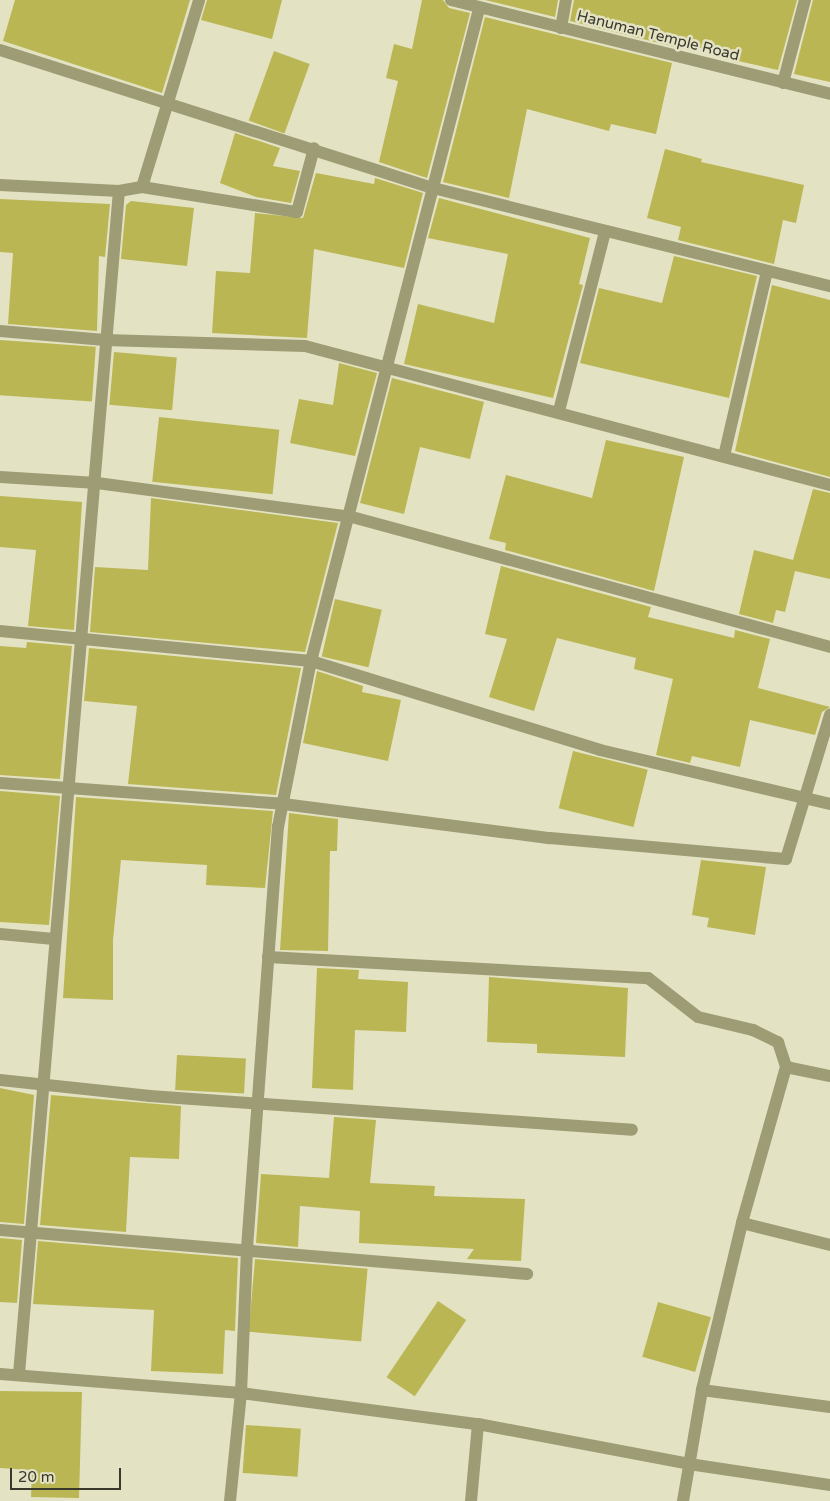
<!DOCTYPE html>
<html>
<head>
<meta charset="utf-8">
<style>
	body { margin:0 }
	#map { position:relative; width:830px; height:1501px; overflow:hidden; background:#e3e2c3; font-family:"Varela Round",sans-serif }
	div>[style] { position:absolute }
	[style*='--x'] { left:calc(var(--x)*1px); top:calc(var(--y)*1px); width:calc(var(--w)*1px); rotate:calc(var(--a)*1deg) }
	.building>* { inset:0; background:#bbb654; transform-origin:0 0 }
	.street>* { height:12px; margin:-6px; padding:0 6px; transform-origin:6px; border-radius:6px; background:#9d9c75 }
	span { translate:-50% -50%; white-space:nowrap; text-align:center; line-height:1.15; -webkit-text-stroke:5px #e3e2c3; paint-order:stroke }
	.street-label { font-size:15px; color:#39382c }
	.scale { position:absolute; left:10px; top:1468px; width:111px; height:22px; box-sizing:border-box; border:2px solid #39382c; border-top:0; padding-left:6px; font-size:15px; line-height:18px; white-space:nowrap; color:#39382c; -webkit-text-stroke:4px #e3e2c3; paint-order:stroke }
</style>
</head>
<body>
<div id="map">
	<div class="building">
		<i style="clip-path:polygon(15px 0,190px 0,162px 93px,3px 41px)"></i>
		<i style="clip-path:polygon(207px 0,282px 0,272px 39px,201px 20px)"></i>
		<i style="clip-path:polygon(422px 0,443px 0,449px 8px,470px 13px,427px 178px,379px 162px,398px 81px,386px 78px,394px 44px,412px 49px)"></i>
		<i style="clip-path:polygon(485px 0,558px 0,555px 17px)"></i>
		<i style="clip-path:polygon(574px 0,797px 0,778px 70px,738px 61px,739px 56px,676px 43px,675px 47px,570px 21px)"></i>
		<i style="clip-path:polygon(813px 0,830px 0,830px 82px,794px 74px)"></i>
		<i style="clip-path:polygon(485px 17px,672px 63px,656px 134px,611px 124px,609px 131px,527px 109px,509px 198px,443px 182px)"></i>
		<i style="left:274px;top:51px;width:38px;height:74px;rotate:20deg"></i>
		<i style="clip-path:polygon(235px 133px,280px 148px,273px 166px,300px 171px,291px 203px,256px 197px,220px 183px)"></i>
		<i style="clip-path:polygon(665px 149px,702px 159px,701px 162px,804px 185px,796px 223px,783px 220px,774px 264px,678px 240px,681px 227px,647px 218px)"></i>
		<i style="clip-path:polygon(316px 173px,374px 184px,375px 178px,423px 193px,404px 268px,314px 249px,307px 338px,212px 333px,216px 271px,250px 273px,255px 213px,303px 218px)"></i>
		<i style="clip-path:polygon(439px 198px,590px 238px,579px 284px,583px 285px,553px 398px,404px 364px,418px 304px,494px 323px,508px 254px,428px 238px)"></i>
		<i style="clip-path:polygon(0 199px,110px 204px,105px 257px,99px 256px,97px 331px,8px 324px,13px 253px,0 252px)"></i>
		<i style="clip-path:polygon(131px 201px,194px 208px,187px 266px,121px 259px,126px 205px)"></i>
		<i style="clip-path:polygon(674px 256px,757px 276px,729px 398px,580px 363px,599px 288px,662px 303px)"></i>
		<i style="clip-path:polygon(772px 285px,830px 300px,830px 477px,735px 451px)"></i>
		<i style="left:0;top:340px;width:96px;height:55px;rotate:4deg"></i>
		<i style="left:114px;top:352px;width:63px;height:53px;rotate:5deg"></i>
		<i style="clip-path:polygon(339px 363px,377px 373px,355px 456px,290px 443px,299px 399px,333px 405px)"></i>
		<i style="clip-path:polygon(392px 378px,484px 402px,470px 459px,420px 447px,404px 514px,360px 503px)"></i>
		<i style="left:159px;top:417px;width:121px;height:65px;rotate:6deg"></i>
		<i style="clip-path:polygon(606px 440px,684px 457px,654px 591px,505px 550px,506px 543px,489px 539px,506px 475px,592px 498px)"></i>
		<i style="clip-path:polygon(813px 489px,830px 493px,830px 579px,795px 571px,785px 612px,776px 610px,773px 623px,739px 614px,754px 550px,793px 560px)"></i>
		<i style="clip-path:polygon(0 496px,82px 502px,74px 630px,28px 626px,36px 550px,0 547px)"></i>
		<i style="clip-path:polygon(151px 498px,338px 523px,305px 652px,90px 632px,95px 567px,148px 570px)"></i>
		<i style="clip-path:polygon(501px 566px,651px 607px,648px 617px,734px 638px,735px 630px,770px 639px,758px 688px,830px 707px,822px 712px,815px 735px,750px 720px,740px 767px,692px 756px,690px 763px,656px 755px,673px 679px,634px 669px,636px 658px,557px 638px,534px 711px,489px 697px,507px 639px,485px 634px)"></i>
		<i style="left:335px;top:599px;width:48px;height:59px;rotate:13deg"></i>
		<i style="clip-path:polygon(27px 642px,72px 646px,60px 779px,0 775px,0 646px,26px 648px)"></i>
		<i style="clip-path:polygon(89px 648px,301px 668px,276px 795px,128px 784px,137px 706px,84px 701px)"></i>
		<i style="clip-path:polygon(317px 671px,363px 686px,362px 692px,401px 700px,388px 761px,303px 743px)"></i>
		<i style="left:573px;top:751px;width:77px;height:59px;rotate:14deg"></i>
		<i style="clip-path:polygon(0 791px,60px 796px,49px 925px,0 922px)"></i>
		<i style="clip-path:polygon(76px 797px,273px 811px,265px 888px,206px 885px,207px 865px,121px 860px,113px 940px,113px 1000px,63px 998px)"></i>
		<i style="clip-path:polygon(289px 813px,338px 819px,337px 851px,330px 851px,328px 951px,280px 950px)"></i>
		<i style="clip-path:polygon(701px 860px,766px 867px,755px 935px,707px 927px,709px 918px,692px 915px)"></i>
		<i style="clip-path:polygon(317px 968px,359px 970px,358px 979px,408px 982px,406px 1032px,355px 1030px,353px 1090px,312px 1088px)"></i>
		<i style="clip-path:polygon(489px 977px,628px 988px,625px 1057px,537px 1053px,537px 1044px,487px 1042px)"></i>
		<i style="left:177px;top:1055px;width:69px;height:35px;rotate:3deg"></i>
		<i style="clip-path:polygon(0 1088px,34px 1095px,24px 1224px,0 1222px)"></i>
		<i style="clip-path:polygon(51px 1095px,181px 1106px,179px 1159px,130px 1157px,126px 1232px,40px 1225px)"></i>
		<i style="clip-path:polygon(334px 1117px,376px 1120px,370px 1183px,435px 1186px,434px 1196px,525px 1199px,521px 1261px,467px 1259px,474px 1249px,359px 1243px,360px 1211px,300px 1206px,298px 1247px,256px 1243px,261px 1174px,329px 1178px)"></i>
		<i style="clip-path:polygon(0 1238px,22px 1240px,17px 1303px,0 1302px)"></i>
		<i style="clip-path:polygon(38px 1241px,238px 1258px,235px 1331px,225px 1330px,223px 1374px,151px 1371px,154px 1310px,33px 1304px)"></i>
		<i style="left:255px;top:1259px;width:113px;height:73px;rotate:5deg"></i>
		<i style="left:438px;top:1301px;width:34px;height:92px;rotate:34deg"></i>
		<i style="left:658px;top:1302px;width:55px;height:57px;rotate:16deg"></i>
		<i style="clip-path:polygon(0 1391px,82px 1392px,79px 1498px,31px 1497px,32px 1470px,0 1468px)"></i>
		<i style="left:246px;top:1425px;width:55px;height:48px;rotate:4deg"></i>
	</div>
	<div class="street">
		<i style="--x:451;--y:0;--w:390;--a:13.9"></i>
		<i style="--x:561;--y:28;--w:28;--a:-80"></i>
		<i style="--x:0;--y:50;--w:454;--a:17.7"></i>
		<i style="--x:433;--y:188;--w:409;--a:13.9"></i>
		<i style="--x:783;--y:83;--w:86;--a:-75.2"></i>
		<i style="--x:0;--y:185;--w:119;--a:2.9"></i>
		<i style="--x:119;--y:191;--w:23;--a:-10"></i>
		<i style="--x:142;--y:187;--w:157;--a:9.2"></i>
		<i style="--x:297;--y:212;--w:66;--a:-75.1"></i>
		<i style="--x:142;--y:187;--w:195;--a:-73"></i>
		<i style="--x:0;--y:331;--w:105;--a:4.9"></i>
		<i style="--x:105;--y:340;--w:200;--a:1.7"></i>
		<i style="--x:305;--y:346;--w:543;--a:14.83"></i>
		<i style="--x:559;--y:411;--w:185;--a:-75.6"></i>
		<i style="--x:724;--y:456;--w:190;--a:-76.9"></i>
		<i style="--x:0;--y:477;--w:97;--a:3.5"></i>
		<i style="--x:97;--y:483;--w:257;--a:7.6"></i>
		<i style="--x:352;--y:517;--w:495;--a:15.2"></i>
		<i style="--x:0;--y:631;--w:312;--a:5.5"></i>
		<i style="--x:311;--y:661;--w:302;--a:17.1"></i>
		<i style="--x:600;--y:750;--w:236;--a:13.2"></i>
		<i style="--x:0;--y:783;--w:284;--a:4.2"></i>
		<i style="--x:283;--y:804;--w:269;--a:7.3"></i>
		<i style="--x:550;--y:838;--w:237;--a:5.1"></i>
		<i style="--x:786;--y:859;--w:151;--a:-73"></i>
		<i style="--x:0;--y:934;--w:54;--a:5.3"></i>
		<i style="--x:268;--y:957;--w:381;--a:3.2"></i>
		<i style="--x:648;--y:978;--w:63;--a:38"></i>
		<i style="--x:698;--y:1017;--w:57;--a:13.3"></i>
		<i style="--x:753;--y:1030;--w:28;--a:26"></i>
		<i style="--x:778;--y:1042;--w:26;--a:72"></i>
		<i style="--x:786;--y:1067;--w:162;--a:105.8"></i>
		<i style="--x:742;--y:1223;--w:172;--a:103.5"></i>
		<i style="--x:702;--y:1390;--w:113;--a:99.7"></i>
		<i style="--x:786;--y:1067;--w:45;--a:11.6"></i>
		<i style="--x:0;--y:1080;--w:151;--a:6.1"></i>
		<i style="--x:150;--y:1096;--w:483;--a:4"></i>
		<i style="--x:742;--y:1223;--w:91;--a:14"></i>
		<i style="--x:0;--y:1230;--w:529;--a:4.77"></i>
		<i style="--x:0;--y:1374;--w:242;--a:4.5"></i>
		<i style="--x:241;--y:1393;--w:239;--a:7.5"></i>
		<i style="--x:478;--y:1424;--w:215;--a:10.7"></i>
		<i style="--x:689;--y:1464;--w:143;--a:8.5"></i>
		<i style="--x:19;--y:1374;--w:1187;--a:-85.17"></i>
		<i style="--x:702;--y:1390;--w:129;--a:7.6"></i>
		<i style="--x:230;--y:1501;--w:109;--a:-84.2"></i>
		<i style="--x:241;--y:1393;--w:145;--a:-87.6"></i>
		<i style="--x:247;--y:1248;--w:422;--a:-85.8"></i>
		<i style="--x:278;--y:827;--w:169;--a:-78.8"></i>
		<i style="--x:311;--y:661;--w:673;--a:-75.55"></i>
		<i style="--x:471;--y:1501;--w:77;--a:-84.8"></i>
	</div>
	<div class="street-label">
		<span style="left:658px;top:36px;rotate:14deg">Hanuman Temple Road</span>
	</div>
	<div class="scale">20 m</div>
</div>
</body>
</html>
